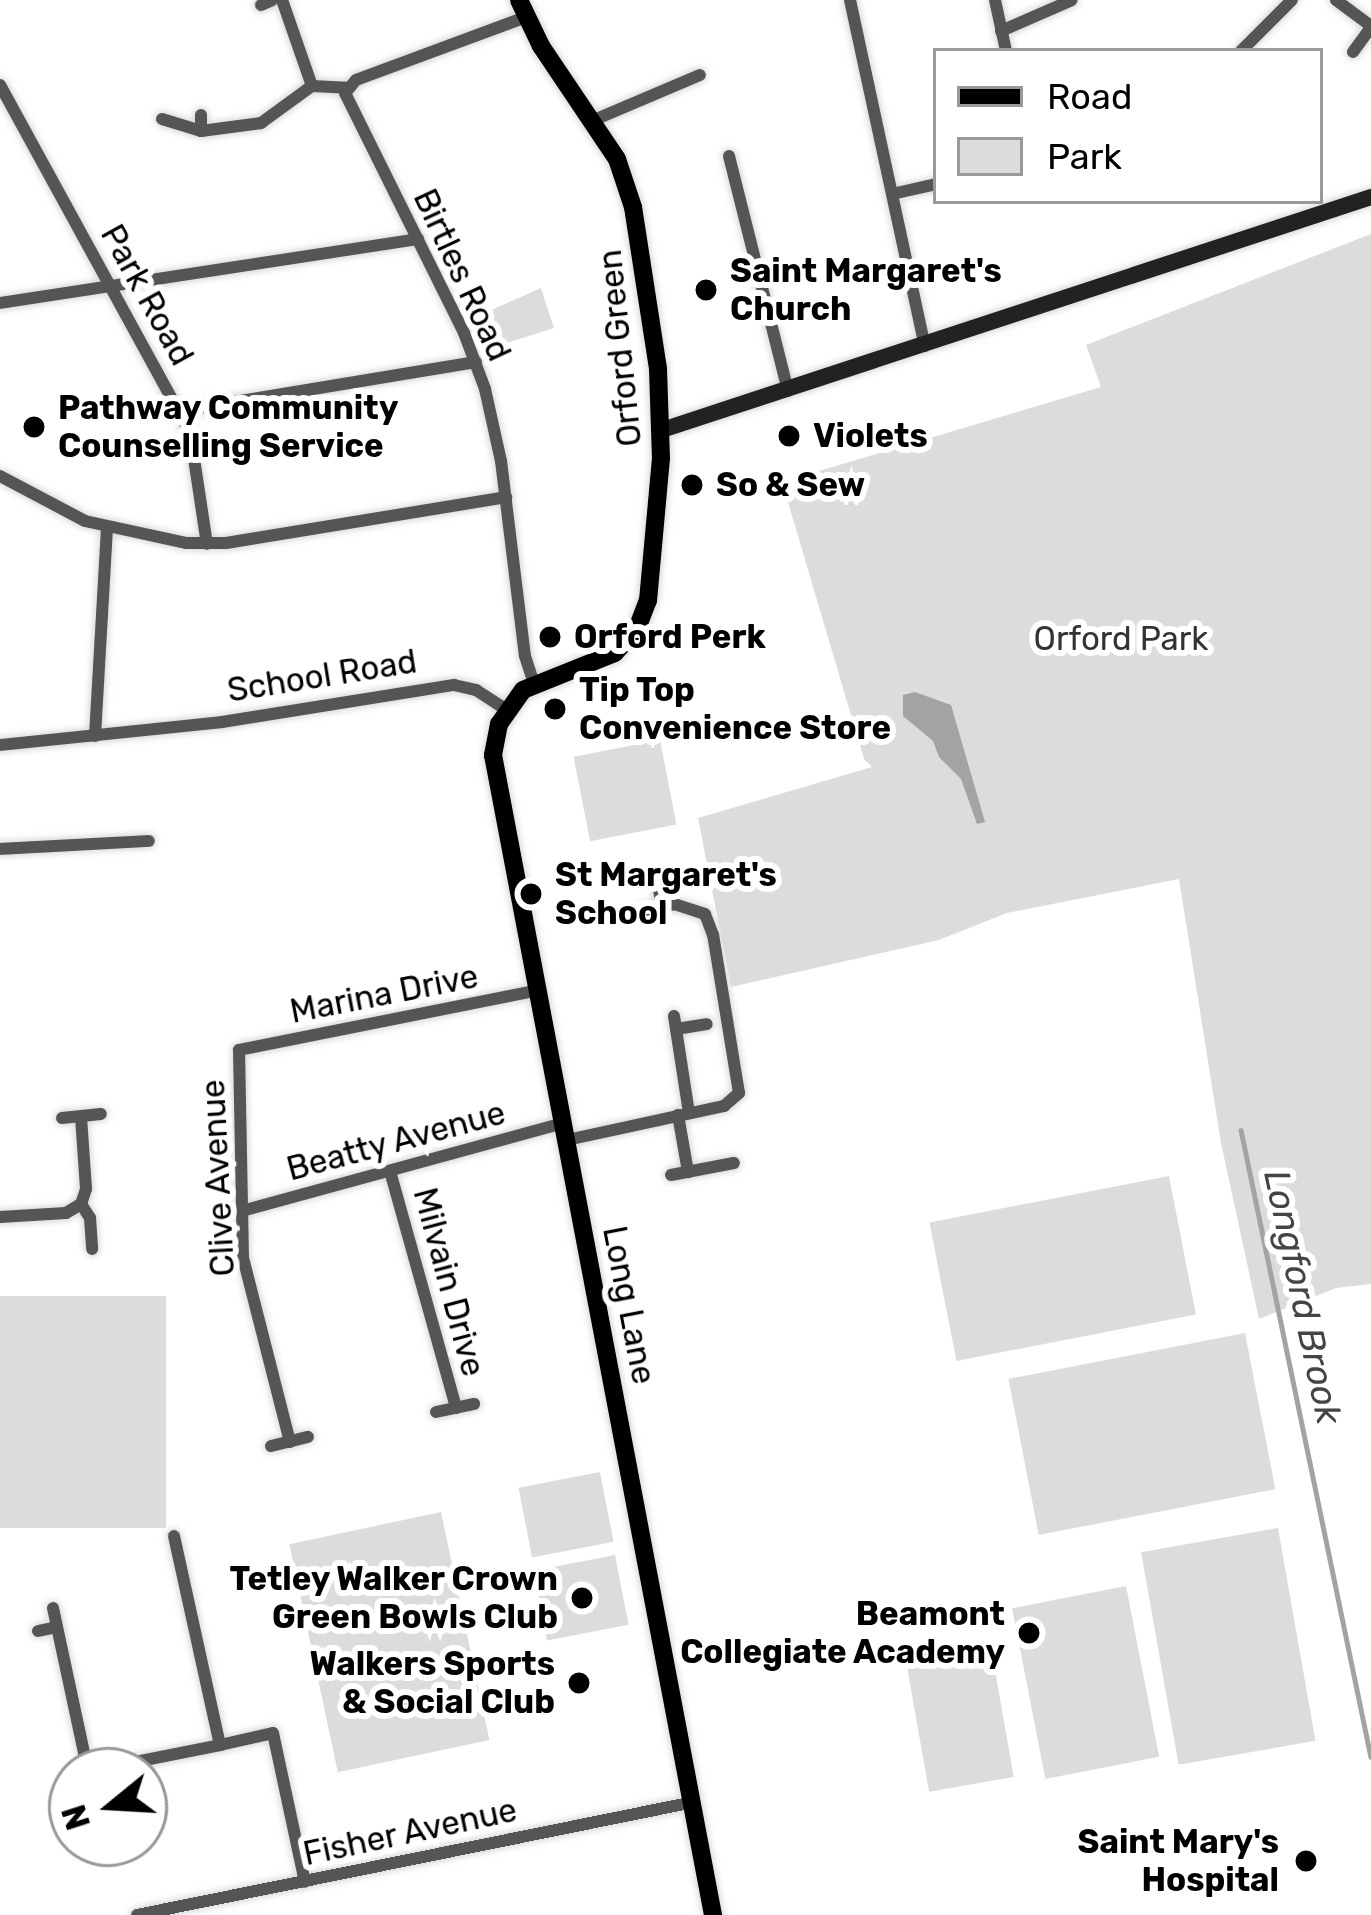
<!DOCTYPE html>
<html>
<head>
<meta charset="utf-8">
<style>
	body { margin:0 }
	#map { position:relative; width:1371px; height:1915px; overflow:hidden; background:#fff; font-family:Rubik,sans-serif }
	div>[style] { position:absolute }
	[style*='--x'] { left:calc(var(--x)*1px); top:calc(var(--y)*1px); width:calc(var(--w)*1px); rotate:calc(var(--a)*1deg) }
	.green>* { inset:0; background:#dcdcdc; transform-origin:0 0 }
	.water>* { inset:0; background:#a3a3a3 }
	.stream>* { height:4.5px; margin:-2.25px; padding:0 2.25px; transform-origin:2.25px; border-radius:2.25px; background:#a3a3a3 }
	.roads { filter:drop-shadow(0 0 3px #dbdbdb) drop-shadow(0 0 3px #dbdbdb) }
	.street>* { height:12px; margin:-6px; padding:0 6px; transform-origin:6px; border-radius:6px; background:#555 }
	.secondary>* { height:16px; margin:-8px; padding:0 8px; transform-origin:8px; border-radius:8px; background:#222 }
	.primary>* { height:18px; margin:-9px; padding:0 9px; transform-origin:9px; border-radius:9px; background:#000 }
	.dots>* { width:33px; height:33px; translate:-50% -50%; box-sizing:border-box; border:6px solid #fff; border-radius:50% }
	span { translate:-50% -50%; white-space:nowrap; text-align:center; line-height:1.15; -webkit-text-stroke:12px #fff; paint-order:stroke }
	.poi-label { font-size:33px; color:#000; font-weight:700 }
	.left { translate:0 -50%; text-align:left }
	.right { translate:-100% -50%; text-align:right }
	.street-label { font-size:33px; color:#000 }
	.park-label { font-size:33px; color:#333 }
	.water-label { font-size:36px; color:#444; font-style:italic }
	.legend { position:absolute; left:933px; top:48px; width:390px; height:156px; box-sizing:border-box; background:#fff; border:3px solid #999; margin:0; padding:15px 21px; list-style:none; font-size:36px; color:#000 }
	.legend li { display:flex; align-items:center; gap:24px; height:60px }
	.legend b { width:60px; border:3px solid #999 }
	.north { position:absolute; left:48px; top:1747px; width:120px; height:120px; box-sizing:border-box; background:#fff; border:3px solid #999; border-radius:50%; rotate:252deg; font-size:33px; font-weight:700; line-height:48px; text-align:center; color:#000 }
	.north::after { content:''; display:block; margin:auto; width:42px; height:54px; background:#000; clip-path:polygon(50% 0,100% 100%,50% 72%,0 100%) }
</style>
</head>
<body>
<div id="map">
	<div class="green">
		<i style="clip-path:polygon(1371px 234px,1371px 1284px,1336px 1288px,1259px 1319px,1221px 1143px,1179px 879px,1007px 913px,939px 940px,731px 987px,698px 818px,872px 767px,864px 759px,782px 482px,1101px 387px,1086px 345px)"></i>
		<i style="clip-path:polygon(541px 288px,554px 328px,494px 347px,492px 338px,481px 342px,471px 319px)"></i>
		<i style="left:660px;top:740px;width:86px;height:88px;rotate:79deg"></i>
		<i style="left:1169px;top:1176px;width:141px;height:244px;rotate:79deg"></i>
		<i style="left:166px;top:1296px;width:232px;height:166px;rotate:90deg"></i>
		<i style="left:1245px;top:1333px;width:159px;height:241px;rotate:79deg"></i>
		<i style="left:600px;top:1472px;width:71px;height:83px;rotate:79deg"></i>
		<i style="left:441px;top:1512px;width:233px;height:155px;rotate:78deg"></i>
		<i style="left:1278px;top:1528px;width:216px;height:139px;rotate:80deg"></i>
		<i style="left:615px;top:1555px;width:71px;height:83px;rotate:79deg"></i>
		<i style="left:1126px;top:1586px;width:174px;height:116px;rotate:79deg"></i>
		<i style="left:990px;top:1642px;width:137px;height:86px;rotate:80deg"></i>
	</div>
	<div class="water">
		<i style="clip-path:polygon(915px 692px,951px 705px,985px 822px,977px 824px,961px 779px,939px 757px,933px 741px,903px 716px,903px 695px)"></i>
	</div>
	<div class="stream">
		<i style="--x:1241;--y:1130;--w:640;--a:78.29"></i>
	</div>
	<div class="roads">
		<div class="street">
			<i style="--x:850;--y:0;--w:354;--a:77.8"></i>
			<i style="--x:995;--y:0;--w:52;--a:77.8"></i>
			<i style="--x:1336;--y:0;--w:44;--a:36.6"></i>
			<i style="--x:261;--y:5;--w:12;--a:-24"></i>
			<i style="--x:526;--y:17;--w:181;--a:159.7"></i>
			<i style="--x:356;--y:80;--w:17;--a:130"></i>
			<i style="--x:345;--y:93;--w:268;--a:63.6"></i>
			<i style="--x:464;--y:333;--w:60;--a:69.4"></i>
			<i style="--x:485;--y:389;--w:74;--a:77.5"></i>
			<i style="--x:501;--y:461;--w:196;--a:83"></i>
			<i style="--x:525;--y:656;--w:29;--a:72"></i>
			<i style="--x:1001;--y:31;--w:77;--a:-23.6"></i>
			<i style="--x:1241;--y:51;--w:72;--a:-45"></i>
			<i style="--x:1353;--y:52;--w:31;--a:-54"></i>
			<i style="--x:0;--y:85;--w:396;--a:61.3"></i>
			<i style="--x:190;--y:432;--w:113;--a:81.4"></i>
			<i style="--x:312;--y:86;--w:35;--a:3"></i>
			<i style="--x:162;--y:119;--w:41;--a:17.1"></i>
			<i style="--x:201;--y:131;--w:16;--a:-90"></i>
			<i style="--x:594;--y:120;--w:115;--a:-23"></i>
			<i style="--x:201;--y:131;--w:61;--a:-7.6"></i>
			<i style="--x:261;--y:123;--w:63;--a:-36"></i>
			<i style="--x:312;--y:86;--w:91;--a:-109.2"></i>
			<i style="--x:729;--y:156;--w:242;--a:75.9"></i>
			<i style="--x:892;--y:194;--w:45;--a:-12.8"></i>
			<i style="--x:0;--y:303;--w:423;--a:-8.7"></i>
			<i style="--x:180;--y:411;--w:300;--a:-9.4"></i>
			<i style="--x:0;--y:476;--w:96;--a:27.9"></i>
			<i style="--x:85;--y:521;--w:103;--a:12.3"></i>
			<i style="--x:186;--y:543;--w:40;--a:0"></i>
			<i style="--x:226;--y:543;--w:284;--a:-9.3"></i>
			<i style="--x:95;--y:736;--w:208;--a:-86.7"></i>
			<i style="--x:0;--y:745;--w:223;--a:-5.9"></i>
			<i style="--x:222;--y:722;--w:235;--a:-9.1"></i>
			<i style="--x:454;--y:685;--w:23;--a:13"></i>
			<i style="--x:476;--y:690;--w:37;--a:33"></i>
			<i style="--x:0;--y:849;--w:149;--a:-3.1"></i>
			<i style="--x:658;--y:885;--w:21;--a:79"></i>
			<i style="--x:674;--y:1016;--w:98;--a:81.2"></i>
			<i style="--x:676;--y:1029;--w:31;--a:-9"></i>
			<i style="--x:678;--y:1115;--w:58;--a:80"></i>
			<i style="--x:81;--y:1117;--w:72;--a:86"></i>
			<i style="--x:86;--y:1189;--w:16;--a:108"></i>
			<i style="--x:81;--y:1204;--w:17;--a:57"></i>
			<i style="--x:90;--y:1218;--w:31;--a:86"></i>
			<i style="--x:62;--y:1118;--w:39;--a:-6"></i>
			<i style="--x:567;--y:1140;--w:161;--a:-12.2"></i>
			<i style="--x:724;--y:1106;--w:20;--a:-41"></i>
			<i style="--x:739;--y:1093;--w:160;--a:-99.3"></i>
			<i style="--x:713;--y:935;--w:22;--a:-111"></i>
			<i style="--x:705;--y:914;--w:32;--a:-162"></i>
			<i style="--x:675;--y:904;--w:33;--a:169"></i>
			<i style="--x:390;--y:1171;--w:246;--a:74.4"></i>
			<i style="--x:671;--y:1175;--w:64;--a:-10.8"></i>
			<i style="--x:242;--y:1211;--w:334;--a:-15.3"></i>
			<i style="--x:0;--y:1217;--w:66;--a:-3.5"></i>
			<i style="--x:66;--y:1213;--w:17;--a:-31"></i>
			<i style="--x:436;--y:1412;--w:39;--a:-12"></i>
			<i style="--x:290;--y:1442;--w:190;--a:-104.3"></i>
			<i style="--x:243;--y:1258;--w:208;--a:-91.1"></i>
			<i style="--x:239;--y:1050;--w:306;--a:-11.3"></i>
			<i style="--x:271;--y:1446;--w:38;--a:-14"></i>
			<i style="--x:174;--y:1536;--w:214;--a:77.6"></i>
			<i style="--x:220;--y:1745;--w:54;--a:-12.8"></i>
			<i style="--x:273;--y:1733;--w:152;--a:77.9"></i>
			<i style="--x:53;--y:1608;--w:167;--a:77.9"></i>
			<i style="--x:38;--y:1631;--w:19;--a:-12"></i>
			<i style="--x:90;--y:1771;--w:133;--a:-11.3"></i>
			<i style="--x:137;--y:1915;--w:568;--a:-11.47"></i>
		</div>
		<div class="secondary">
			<i style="--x:662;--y:430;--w:746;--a:-18.19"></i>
		</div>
		<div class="primary">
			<i style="--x:519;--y:0;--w:51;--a:64.4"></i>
			<i style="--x:541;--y:46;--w:136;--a:56.1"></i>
			<i style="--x:617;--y:159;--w:51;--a:71.6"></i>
			<i style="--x:633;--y:207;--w:164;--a:81.2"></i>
			<i style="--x:658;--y:369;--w:89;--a:88.1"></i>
			<i style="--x:661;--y:458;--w:143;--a:95.2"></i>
			<i style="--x:648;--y:600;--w:31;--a:111"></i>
			<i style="--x:637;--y:629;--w:33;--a:133"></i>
			<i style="--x:615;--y:653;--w:99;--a:158.1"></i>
			<i style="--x:523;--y:690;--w:42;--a:125.2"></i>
			<i style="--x:499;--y:724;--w:32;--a:101"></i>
			<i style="--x:493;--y:755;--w:1181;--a:79.26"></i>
		</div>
	</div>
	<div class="dots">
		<i style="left:706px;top:290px;background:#000"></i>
		<i style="left:34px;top:427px;background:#000"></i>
		<i style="left:789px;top:436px;background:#000"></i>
		<i style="left:692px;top:485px;background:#000"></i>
		<i style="left:550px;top:637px;background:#000"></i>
		<i style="left:555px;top:709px;background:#000"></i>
		<i style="left:531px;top:894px;background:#000"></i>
		<i style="left:582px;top:1598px;background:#000"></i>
		<i style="left:1029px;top:1633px;background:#000"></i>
		<i style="left:579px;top:1683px;background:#000"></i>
		<i style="left:1306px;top:1861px;background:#000"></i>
	</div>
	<div class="poi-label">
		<span class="left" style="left:730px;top:290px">Saint Margaret's<br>Church</span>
		<span class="left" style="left:58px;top:427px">Pathway Community<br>Counselling Service</span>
		<span class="left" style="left:813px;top:436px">Violets</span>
		<span class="left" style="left:716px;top:485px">So &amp; Sew</span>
		<span class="left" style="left:574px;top:637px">Orford Perk</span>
		<span class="left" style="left:579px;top:709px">Tip Top<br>Convenience Store</span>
		<span class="left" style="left:555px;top:894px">St Margaret's<br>School</span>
		<span class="right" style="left:558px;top:1598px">Tetley Walker Crown<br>Green Bowls Club</span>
		<span class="right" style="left:1005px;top:1633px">Beamont<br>Collegiate Academy</span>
		<span class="right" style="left:555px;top:1683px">Walkers Sports<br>&amp; Social Club</span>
		<span class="right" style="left:1279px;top:1861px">Saint Mary's<br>Hospital</span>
	</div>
	<div class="street-label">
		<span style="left:462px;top:275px;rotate:65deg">Birtles Road</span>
		<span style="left:147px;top:295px;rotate:61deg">Park Road</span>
		<span style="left:620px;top:348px;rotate:-96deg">Orford Green</span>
		<span style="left:322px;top:676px;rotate:-9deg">School Road</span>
		<span style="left:384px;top:994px;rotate:-11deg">Marina Drive</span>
		<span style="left:396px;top:1141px;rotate:-15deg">Beatty Avenue</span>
		<span style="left:218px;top:1178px;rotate:-93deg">Clive Avenue</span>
		<span style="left:449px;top:1282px;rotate:75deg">Milvain Drive</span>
		<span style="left:629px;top:1305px;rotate:79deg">Long Lane</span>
		<span style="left:410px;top:1832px;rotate:-12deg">Fisher Avenue</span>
	</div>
	<div class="park-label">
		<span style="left:1121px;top:639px">Orford Park</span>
	</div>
	<div class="water-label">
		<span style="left:1303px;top:1297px;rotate:78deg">Longford Brook</span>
	</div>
	<ul class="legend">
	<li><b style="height:15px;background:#000"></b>Road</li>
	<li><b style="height:33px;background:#dcdcdc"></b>Park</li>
	</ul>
	<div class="north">N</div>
</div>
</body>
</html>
